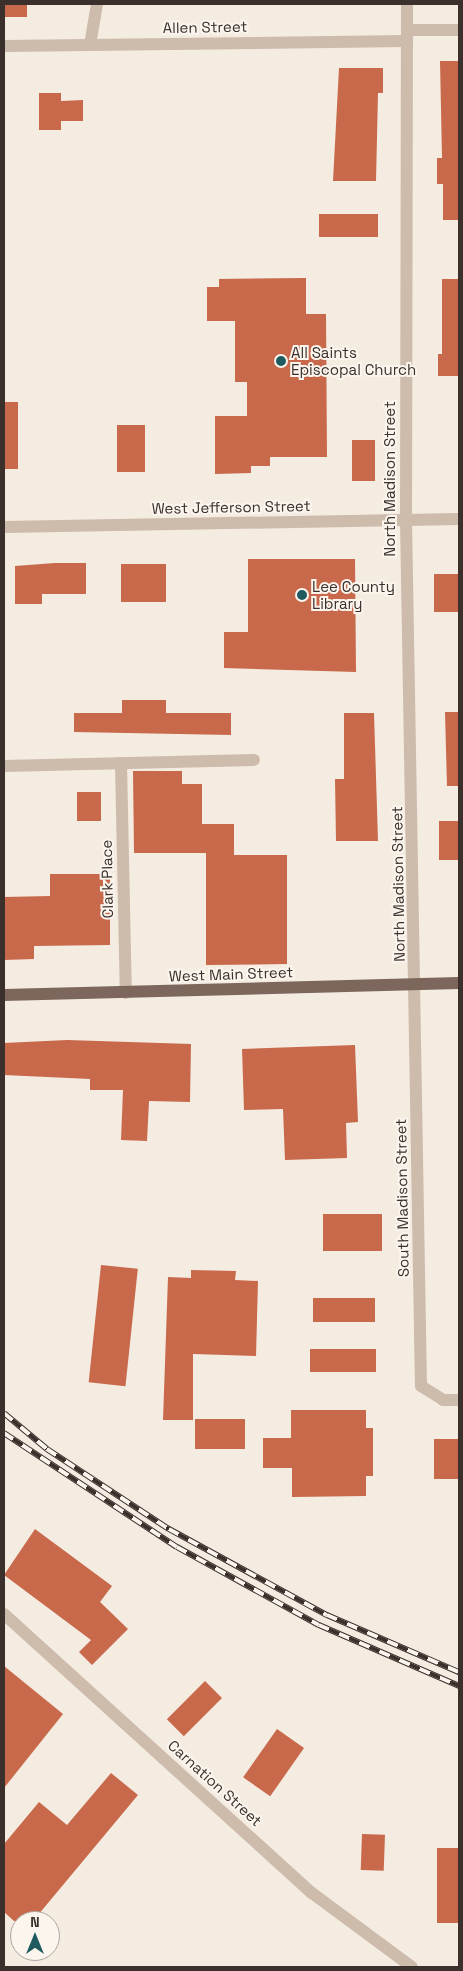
<!DOCTYPE html>
<html>
<head>
<meta charset="utf-8">
<style>
	body { margin:0 }
	#map { position:relative; width:463px; height:1971px; overflow:hidden; background:#f4ebe1; font-family:"Space Grotesk",sans-serif }
	div>[style] { position:absolute }
	[style*='--x'] { left:calc(var(--x)*1px); top:calc(var(--y)*1px); width:calc(var(--w)*1px); rotate:calc(var(--a)*1deg) }
	.building>* { inset:0; background:#c8694b; transform-origin:0 0 }
	.minor>* { height:12px; margin:-6px; padding:0 6px; transform-origin:6px; border-radius:6px; background:#cdbbac }
	.primary>* { height:12px; margin:-6px; padding:0 6px; transform-origin:6px; border-radius:6px; background:#7d675c }
	.rail>* { height:5.5px; margin-top:-2.75px; transform-origin:0; background:repeating-linear-gradient(90deg,#fbf5ee 0 11px,#3b302b 0 22px); box-sizing:border-box; border-block:1px solid #3b302b }
	.dots>* { width:14px; height:14px; translate:-50% -50%; box-sizing:border-box; border:2px solid #fbf5ee; border-radius:50% }
	span { translate:-50% -50%; white-space:nowrap; text-align:center; line-height:1.15; -webkit-text-stroke:4px #fbf5ee; paint-order:stroke }
	.street-label { font-size:15px; color:#3b302b }
	.poi-label { font-size:15px; color:#3b302b }
	.left { translate:0 -50%; text-align:left }
	.frame { position:absolute; inset:0; border:5px solid #3b302b; pointer-events:none }
	.north { position:absolute; left:10px; top:1911px; width:50px; height:50px; box-sizing:border-box; background:#fbf5ee; border:1px solid #aea6a0; border-radius:50%; rotate:0deg; font-size:14px; font-weight:700; line-height:20px; text-align:center; color:#3b302b }
	.north::after { content:''; display:block; margin:auto; width:18px; height:22px; background:#1f5a5e; clip-path:polygon(50% 0,100% 100%,50% 72%,0 100%) }
</style>
</head>
<body>
<div id="map">
	<div class="building">
		<i style="left:4px;top:4px;width:23px;height:13px"></i>
		<i style="clip-path:polygon(440px 61px,459px 61px,459px 220px,443px 220px,443px 184px,437px 184px,437px 158px,442px 158px)"></i>
		<i style="clip-path:polygon(339px 68px,383px 68px,383px 93px,378px 93px,376px 181px,333px 181px)"></i>
		<i style="clip-path:polygon(39px 93px,61px 93px,61px 101px,83px 100px,83px 121px,61px 121px,61px 130px,39px 130px)"></i>
		<i style="left:319px;top:214px;width:59px;height:23px"></i>
		<i style="clip-path:polygon(306px 278px,306px 314px,326px 314px,327px 457px,270px 457px,270px 466px,251px 466px,251px 473px,215px 474px,215px 416px,247px 416px,247px 382px,235px 382px,235px 321px,207px 321px,207px 287px,219px 287px,219px 279px)"></i>
		<i style="clip-path:polygon(442px 279px,459px 279px,459px 376px,438px 376px,438px 354px,442px 354px)"></i>
		<i style="left:4px;top:402px;width:14px;height:67px"></i>
		<i style="left:117px;top:425px;width:28px;height:47px"></i>
		<i style="left:352px;top:440px;width:23px;height:41px"></i>
		<i style="clip-path:polygon(248px 559px,355px 559px,356px 672px,224px 668px,224px 632px,248px 632px)"></i>
		<i style="clip-path:polygon(55px 563px,86px 563px,86px 594px,42px 594px,42px 604px,15px 604px,15px 566px)"></i>
		<i style="left:121px;top:564px;width:45px;height:38px"></i>
		<i style="left:434px;top:574px;width:25px;height:38px"></i>
		<i style="clip-path:polygon(122px 700px,166px 700px,166px 713px,231px 713px,231px 735px,74px 732px,74px 713px,122px 713px)"></i>
		<i style="clip-path:polygon(445px 712px,459px 712px,459px 786px,447px 786px)"></i>
		<i style="clip-path:polygon(344px 713px,374px 713px,378px 841px,336px 841px,335px 779px,344px 779px)"></i>
		<i style="clip-path:polygon(133px 771px,182px 771px,182px 784px,202px 784px,202px 824px,234px 824px,234px 855px,287px 855px,287px 964px,206px 965px,206px 853px,134px 853px)"></i>
		<i style="left:77px;top:792px;width:24px;height:29px"></i>
		<i style="left:439px;top:821px;width:20px;height:39px"></i>
		<i style="clip-path:polygon(50px 874px,110px 874px,110px 945px,34px 946px,34px 959px,4px 960px,4px 897px,50px 896px)"></i>
		<i style="clip-path:polygon(67px 1040px,191px 1044px,190px 1102px,149px 1101px,147px 1141px,121px 1140px,123px 1090px,90px 1090px,90px 1079px,4px 1075px,4px 1043px)"></i>
		<i style="clip-path:polygon(355px 1045px,358px 1122px,346px 1123px,347px 1158px,285px 1160px,283px 1109px,244px 1110px,242px 1049px)"></i>
		<i style="left:323px;top:1214px;width:59px;height:37px"></i>
		<i style="left:101px;top:1265px;width:37px;height:118px;rotate:6deg"></i>
		<i style="clip-path:polygon(191px 1270px,236px 1271px,235px 1280px,258px 1281px,256px 1356px,193px 1354px,193px 1420px,163px 1420px,168px 1277px,191px 1278px)"></i>
		<i style="left:313px;top:1298px;width:62px;height:24px"></i>
		<i style="left:310px;top:1349px;width:66px;height:23px"></i>
		<i style="clip-path:polygon(291px 1410px,366px 1410px,366px 1428px,373px 1428px,373px 1476px,366px 1476px,366px 1496px,292px 1497px,292px 1468px,263px 1468px,263px 1438px,291px 1438px)"></i>
		<i style="left:195px;top:1419px;width:50px;height:30px"></i>
		<i style="left:434px;top:1439px;width:25px;height:40px"></i>
		<i style="clip-path:polygon(35px 1529px,112px 1586px,100px 1602px,128px 1629px,92px 1665px,79px 1652px,91px 1640px,4px 1575px)"></i>
		<i style="clip-path:polygon(4px 1666px,63px 1714px,4px 1788px)"></i>
		<i style="left:205px;top:1681px;width:24px;height:54px;rotate:45deg"></i>
		<i style="left:277px;top:1729px;width:33px;height:59px;rotate:35deg"></i>
		<i style="clip-path:polygon(111px 1773px,138px 1795px,33px 1921px,14px 1921px,4px 1912px,4px 1844px,39px 1802px,67px 1825px)"></i>
		<i style="left:362px;top:1834px;width:23px;height:36px;rotate:2deg"></i>
		<i style="left:437px;top:1848px;width:22px;height:75px"></i>
	</div>
	<div class="minor">
		<i style="--x:407;--y:4;--w:516;--a:90.11"></i>
		<i style="--x:406;--y:520;--w:866;--a:89.01"></i>
		<i style="--x:421;--y:1386;--w:26;--a:32"></i>
		<i style="--x:443;--y:1400;--w:16;--a:0"></i>
		<i style="--x:407;--y:30;--w:52;--a:0"></i>
		<i style="--x:90;--y:45;--w:42;--a:-80.3"></i>
		<i style="--x:4;--y:46;--w:403;--a:-0.7"></i>
		<i style="--x:4;--y:527;--w:455;--a:-1"></i>
		<i style="--x:121;--y:763;--w:230;--a:88.8"></i>
		<i style="--x:4;--y:766;--w:250;--a:-1.4"></i>
		<i style="--x:4;--y:1614;--w:416;--a:42.2"></i>
		<i style="--x:312;--y:1893;--w:124;--a:36.5"></i>
	</div>
	<div class="primary">
		<i style="--x:4;--y:995;--w:455;--a:-1.5"></i>
	</div>
	<div class="rail">
		<i style="--x:4;--y:1413;--w:56;--a:39.9"></i>
		<i style="--x:47;--y:1449;--w:146;--a:33.3"></i>
		<i style="--x:169;--y:1529;--w:180;--a:28.6"></i>
		<i style="--x:327;--y:1615;--w:144;--a:23.4"></i>
		<i style="--x:4;--y:1433;--w:207;--a:33.4"></i>
		<i style="--x:177;--y:1547;--w:162;--a:28.8"></i>
		<i style="--x:319;--y:1625;--w:153;--a:23.5"></i>
	</div>
	<div class="dots">
		<i style="left:281px;top:361px;background:#1f5a5e"></i>
		<i style="left:302px;top:595px;background:#1f5a5e"></i>
	</div>
	<div class="street-label">
		<span style="left:205px;top:27px;rotate:-1deg">Allen Street</span>
		<span style="left:390px;top:479px;rotate:-90deg">North Madison Street</span>
		<span style="left:231px;top:507px;rotate:-1deg">West Jefferson Street</span>
		<span style="left:107px;top:879px;rotate:-91deg">Clark Place</span>
		<span style="left:398px;top:884px;rotate:-91deg">North Madison Street</span>
		<span style="left:231px;top:974px;rotate:-2deg">West Main Street</span>
		<span style="left:402px;top:1198px;rotate:-91deg">South Madison Street</span>
		<span style="left:215px;top:1783px;rotate:42deg">Carnation Street</span>
	</div>
	<div class="poi-label">
		<span class="left" style="left:291px;top:361px">All Saints<br>Episcopal Church</span>
		<span class="left" style="left:312px;top:595px">Lee County<br>Library</span>
	</div>
	<div class="frame"></div>
	<div class="north">N</div>
</div>
</body>
</html>
